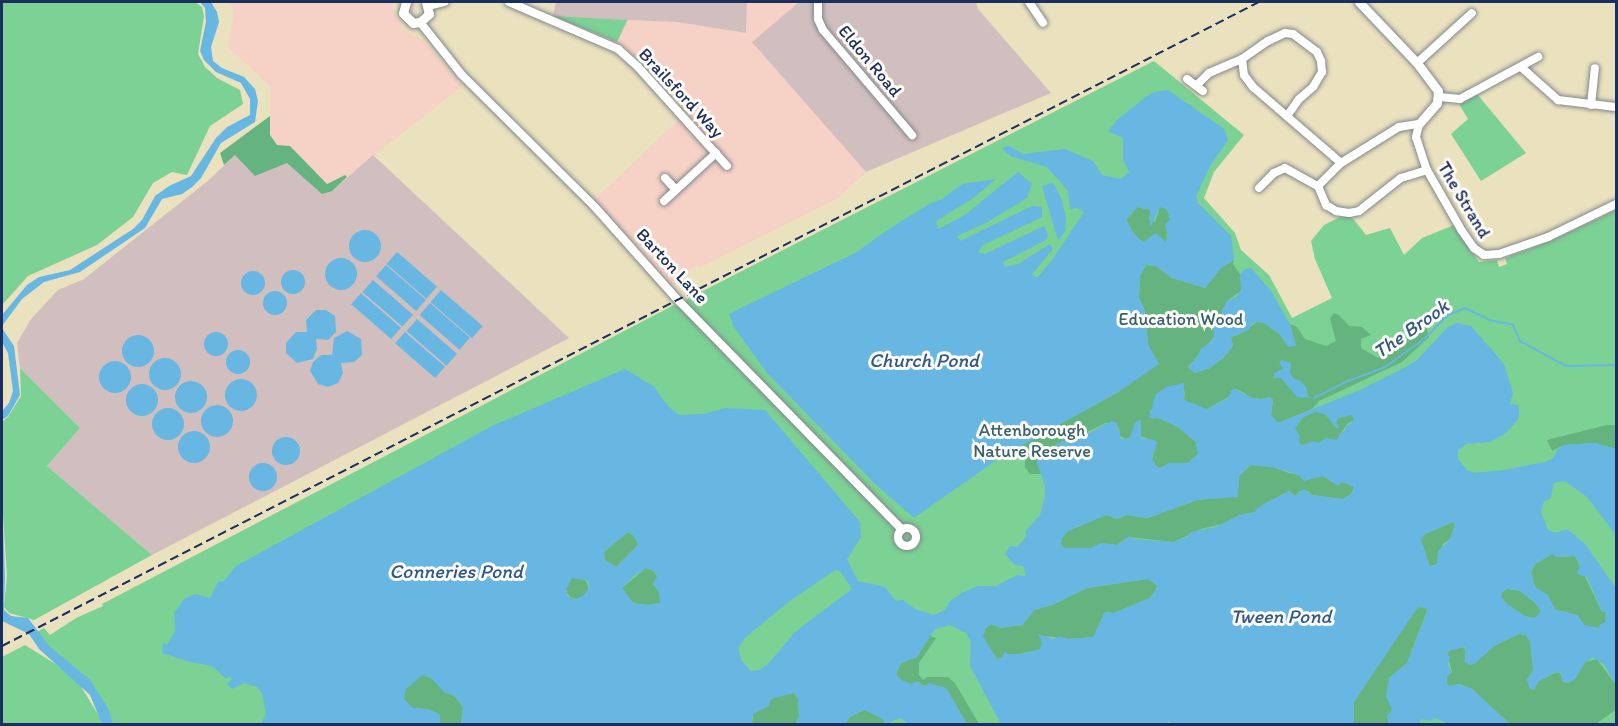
<!DOCTYPE html>
<html>
<head>
<meta charset="utf-8">
<style>
	body { margin:0 }
	#map { position:relative; width:1618px; height:726px; overflow:hidden; background:#eae1be; font-family:Itim,sans-serif }
	div>[style] { position:absolute }
	[style*='--x'] { left:calc(var(--x)*1px); top:calc(var(--y)*1px); width:calc(var(--w)*1px); rotate:calc(var(--a)*1deg) }
	.built>* { inset:0; background:#f6d1c5 }
	.industrial>* { inset:0; background:#d1bfbf }
	.green>* { inset:0; background:#7cd194 }
	.forest>* { inset:0; background:#65b37e }
	.round { border-radius:50% }
	.water>* { inset:0; background:#67b7e2; transform-origin:0 0 }
	.stream>* { height:2px; margin:-1px; padding:0 1px; transform-origin:1px; border-radius:1px; background:#67b7e2 }
	.roads { filter:drop-shadow(0 0 2px #82888e) drop-shadow(0 0 2px #82888e) }
	.minor>* { height:8px; margin:-4px; padding:0 4px; transform-origin:4px; border-radius:4px; background:#fff }
	.minor>.ring { margin:-4px; padding:0; box-sizing:content-box; background:none; border:8px solid #fff; border-radius:50% }
	.tertiary>* { height:9px; margin:-4.5px; padding:0 4.5px; transform-origin:4.5px; border-radius:4.5px; background:#fff }
	.rail>* { height:2px; margin-top:-1px; transform-origin:0; background:repeating-linear-gradient(90deg,#1b2f5e 0 9px,transparent 0 13.5px) }
	span { translate:-50% -50%; white-space:nowrap; text-align:center; line-height:1.15; -webkit-text-stroke:6px #fdfcf7; paint-order:stroke }
	.street-label { font-size:18px; color:#1b2f5e }
	.park-label { font-size:18px; color:#38606e }
	.water-label { font-size:20px; color:#325886; font-style:italic }
	.frame { position:absolute; inset:0; border:3px solid #1b2f5e; pointer-events:none }
</style>
</head>
<body>
<div id="map">
	<div class="built">
		<i style="clip-path:polygon(229px 2px,394px 2px,392px 6px,402px 29px,424px 41px,462px 86px,347px 177px,345px 175px,327px 184px,290px 146px,277px 145px,270px 135px,271px 87px,228px 47px,234px 12px)"></i>
		<i style="clip-path:polygon(747px 2px,814px 2px,752px 42px,866px 172px,838px 198px,701px 267px,696px 265px,672px 286px,594px 200px,689px 110px,640px 60px,617px 42px,627px 20px,677px 22px,745px 33px)"></i>
	</div>
	<div class="industrial">
		<i style="clip-path:polygon(556px 2px,747px 2px,746px 33px,677px 22px,628px 20px,617px 42px,553px 16px)"></i>
		<i style="clip-path:polygon(814px 2px,976px 2px,978px 9px,1051px 93px,866px 172px,752px 42px,798px 3px)"></i>
		<i style="clip-path:polygon(235px 155px,287px 163px,332px 191px,373px 155px,569px 338px,152px 555px,47px 466px,80px 428px,20px 368px,17px 343px,31px 319px,58px 290px,84px 279px,209px 180px)"></i>
	</div>
	<div class="green">
		<i style="clip-path:polygon(2px 2px,195px 2px,202px 7px,204px 16px,198px 54px,205px 67px,217px 78px,240px 90px,243px 104px,210px 126px,187px 175px,172px 172px,153px 183px,133px 217px,97px 245px,28px 276px,2px 305px)"></i>
		<i style="clip-path:polygon(553px 16px,627px 20px,617px 42px)"></i>
		<i style="clip-path:polygon(1154px 61px,1244px 135px,1214px 172px,1204px 198px,1235px 233px,1241px 250px,1269px 275px,1292px 318px,1332px 298px,1315px 259px,1311px 241px,1324px 225px,1338px 218px,1351px 216px,1366px 235px,1390px 228px,1404px 255px,1422px 238px,1454px 225px,1479px 262px,1497px 260px,1499px 267px,1507px 264px,1505px 258px,1551px 241px,1616px 210px,1616px 724px,106px 724px,99px 706px,82px 683px,31px 635px,44px 628px,50px 635px,76px 618px,103px 606px,102px 604px,674px 305px,680px 307px,687px 299px)"></i>
		<i style="clip-path:polygon(1477px 94px,1526px 153px,1481px 181px,1451px 134px,1468px 119px,1459px 104px)"></i>
		<i style="clip-path:polygon(20px 368px,80px 428px,47px 466px,152px 555px,34px 620px,9px 613px,4px 607px,7px 576px,2px 500px,2px 422px,8px 417px,21px 396px)"></i>
		<i style="clip-path:polygon(25px 645px,57px 665px,80px 685px,104px 724px,2px 724px,2px 657px)"></i>
	</div>
	<div class="forest">
		<i style="clip-path:polygon(270px 116px,270px 135px,277px 145px,290px 146px,327px 184px,345px 175px,347px 177px,332px 191px,322px 194px,287px 163px,255px 176px,235px 155px,224px 165px,220px 153px)"></i>
		<i style="clip-path:polygon(1137px 207px,1151px 210px,1149px 219px,1155px 222px,1160px 207px,1167px 209px,1170px 219px,1166px 242px,1143px 243px,1134px 234px,1126px 220px)"></i>
		<i style="clip-path:polygon(1234px 260px,1233px 264px,1240px 274px,1242px 290px,1227px 301px,1223px 320px,1214px 337px,1188px 367px,1195px 373px,1210px 368px,1223px 358px,1233px 346px,1231px 337px,1238px 335px,1257px 322px,1264px 323px,1296px 346px,1290px 324px,1297px 327px,1305px 339px,1326px 346px,1336px 341px,1330px 319px,1333px 313px,1339px 315px,1349px 326px,1362px 327px,1371px 335px,1361px 339px,1361px 348px,1378px 358px,1385px 348px,1398px 345px,1426px 327px,1429px 337px,1402px 362px,1319px 401px,1312px 409px,1278px 423px,1271px 415px,1273px 400px,1270px 397px,1262px 399px,1252px 398px,1237px 389px,1228px 397px,1207px 409px,1187px 403px,1184px 400px,1185px 391px,1156px 417px,1178px 427px,1196px 442px,1198px 454px,1188px 463px,1169px 463px,1160px 468px,1156px 466px,1152px 459px,1157px 442px,1140px 436px,1141px 421px,1139px 420px,1130px 437px,1126px 439px,1120px 436px,1119px 428px,1106px 423px,1081px 435px,1079px 440px,1063px 441px,1048px 450px,1037px 453px,1041px 474px,1030px 474px,1025px 467px,1025px 458px,1017px 448px,1120px 391px,1148px 344px,1145px 311px,1139px 298px,1140px 276px,1146px 265px,1156px 266px,1172px 278px,1205px 288px,1221px 268px)"></i>
		<i style="clip-path:polygon(1315px 412px,1322px 412px,1336px 424px,1336px 420px,1345px 415px,1354px 415px,1354px 420px,1347px 424px,1337px 440px,1303px 445px,1299px 443px,1295px 428px,1303px 417px)"></i>
		<i style="clip-path:polygon(1607px 425px,1616px 425px,1616px 449px,1595px 443px,1564px 445px,1552px 451px,1547px 440px)"></i>
		<i style="clip-path:polygon(1251px 465px,1267px 465px,1289px 473px,1312px 478px,1323px 476px,1330px 481px,1349px 483px,1354px 487px,1352px 493px,1343px 499px,1312px 495px,1308px 491px,1300px 491px,1295px 496px,1289px 491px,1264px 504px,1256px 512px,1239px 515px,1230px 522px,1201px 529px,1174px 542px,1128px 537px,1117px 545px,1101px 543px,1091px 548px,1064px 548px,1061px 544px,1062px 538px,1068px 531px,1106px 515px,1117px 519px,1127px 515px,1148px 518px,1197px 500px,1226px 497px,1238px 489px,1239px 476px)"></i>
		<i style="clip-path:polygon(1453px 522px,1455px 525px,1450px 539px,1443px 544px,1437px 564px,1430px 566px,1420px 540px,1425px 534px)"></i>
		<i style="clip-path:polygon(628px 532px,634px 536px,638px 545px,616px 567px,605px 560px,604px 552px)"></i>
		<i style="clip-path:polygon(1552px 554px,1558px 557px,1575px 556px,1602px 612px,1606px 612px,1605px 623px,1599px 629px,1583px 625px,1567px 612px,1555px 610px,1547px 595px,1535px 587px,1531px 573px,1535px 564px)"></i>
		<i style="clip-path:polygon(646px 568px,654px 571px,657px 577px,653px 584px,659px 592px,661px 603px,648px 605px,633px 603px,622px 588px)"></i>
		<i class="round" style="left:566px;top:577px;width:22px;height:22px"></i>
		<i style="clip-path:polygon(1148px 579px,1158px 586px,1150px 598px,1114px 613px,1105px 612px,1093px 637px,1069px 639px,1046px 636px,1041px 649px,997px 659px,983px 637px,985px 629px,991px 624px,1001px 628px,1022px 625px,1034px 610px,1052px 605px,1087px 588px)"></i>
		<i style="clip-path:polygon(1507px 589px,1520px 591px,1533px 601px,1541px 610px,1538px 616px,1534px 618px,1525px 616px,1508px 605px,1502px 598px,1502px 592px)"></i>
		<i style="clip-path:polygon(1417px 607px,1428px 608px,1407px 663px,1389px 678px,1392px 711px,1387px 716px,1389px 724px,1354px 724px,1354px 702px)"></i>
		<i style="clip-path:polygon(1519px 634px,1526px 635px,1530px 641px,1533px 670px,1527px 680px,1539px 681px,1557px 672px,1560px 673px,1564px 682px,1568px 683px,1575px 679px,1585px 662px,1597px 659px,1616px 685px,1615px 710px,1596px 724px,1510px 724px,1472px 689px,1459px 684px,1450px 686px,1447px 684px,1447px 676px,1452px 672px,1447px 653px,1449px 651px,1462px 646px,1477px 661px,1494px 646px)"></i>
		<i style="clip-path:polygon(929px 636px,936px 638px,919px 663px,919px 675px,923px 680px,927px 677px,948px 677px,955px 683px,979px 724px,967px 724px,946px 688px,911px 684px,901px 680px,896px 674px,901px 663px,917px 657px)"></i>
		<i style="clip-path:polygon(422px 675px,431px 678px,445px 692px,455px 696px,463px 708px,461px 724px,440px 724px,440px 715px,428px 709px,412px 708px,404px 699px,405px 689px)"></i>
		<i style="clip-path:polygon(794px 692px,798px 699px,799px 716px,796px 724px,752px 724px,753px 714px,768px 706px,771px 699px)"></i>
		<i style="clip-path:polygon(864px 710px,884px 719px,885px 723px,845px 724px,850px 717px)"></i>
	</div>
	<div class="water">
		<i style="clip-path:polygon(200px 2px,211px 2px,217px 12px,219px 22px,211px 47px,213px 61px,222px 68px,244px 77px,255px 89px,258px 101px,255px 122px,221px 143px,201px 178px,192px 187px,182px 194px,162px 199px,145px 228px,80px 272px,44px 282px,22px 299px,2px 326px,2px 315px,27px 285px,39px 277px,70px 270px,133px 229px,142px 220px,155px 196px,169px 186px,191px 176px,216px 138px,227px 127px,250px 115px,250px 99px,241px 83px,216px 72px,204px 60px,200px 51px,206px 22px,205px 8px)"></i>
		<i style="clip-path:polygon(evenodd,1168px 90px,1224px 129px,1228px 140px,1210px 166px,1196px 196px,1198px 203px,1231px 236px,1234px 260px,1221px 268px,1205px 288px,1172px 278px,1156px 266px,1146px 265px,1140px 276px,1139px 298px,1145px 311px,1148px 344px,1159px 364px,1120px 391px,998px 459px,914px 518px,874px 483px,767px 373px,734px 327px,729px 314px,857px 252px,886px 231px,929px 204px,942px 199px,962px 184px,996px 179px,972px 199px,936px 221px,939px 229px,966px 214px,1018px 172px,1032px 184px,1027px 198px,986px 223px,957px 236px,960px 241px,1032px 206px,1042px 207px,1042px 217px,983px 245px,978px 252px,985px 254px,1044px 226px,1048px 234px,1046px 240px,1003px 262px,1005px 267px,1018px 264px,1050px 244px,1053px 249px,1032px 274px,1037px 278px,1052px 260px,1084px 212px,1077px 208px,1070px 209px,1068px 191px,1047px 167px,1010px 156px,1002px 148px,1009px 146px,1023px 154px,1065px 149px,1093px 161px,1102px 175px,1121px 179px,1129px 172px,1123px 159px,1123px 138px,1108px 131px,1119px 118px,1146px 97px,1154px 92px,1168px 90px,1137px 207px,1150px 210px,1150px 228px,1160px 207px,1167px 209px,1170px 219px,1165px 225px,1168px 234px,1166px 242px,1156px 233px,1143px 242px,1134px 234px,1126px 220px,1137px 207px)"></i>
		<i style="clip-path:polygon(1053px 183px,1061px 198px,1066px 217px,1065px 232px,1058px 240px,1042px 186px)"></i>
		<i class="round" style="left:349px;top:230px;width:32px;height:32px"></i>
		<i style="left:397px;top:252px;width:53px;height:16px;rotate:41deg"></i>
		<i class="round" style="left:325px;top:258px;width:32px;height:32px"></i>
		<i style="left:386px;top:265px;width:53px;height:15px;rotate:41deg"></i>
		<i style="clip-path:polygon(1251px 268px,1271px 291px,1290px 324px,1296px 346px,1288px 347px,1279px 334px,1264px 323px,1256px 322px,1251px 325px,1249px 330px,1231px 337px,1233px 346px,1223px 358px,1210px 368px,1195px 373px,1188px 368px,1198px 356px,1201px 348px,1209px 344px,1214px 337px,1213px 327px,1222px 320px,1222px 310px,1227px 301px,1236px 297px,1241px 290px,1240px 274px,1245px 269px)"></i>
		<i class="round" style="left:281px;top:270px;width:24px;height:24px"></i>
		<i class="round" style="left:241px;top:271px;width:24px;height:24px"></i>
		<i style="left:373px;top:280px;width:53px;height:16px;rotate:41deg"></i>
		<i style="left:441px;top:290px;width:55px;height:16px;rotate:41deg"></i>
		<i class="round" style="left:263px;top:291px;width:24px;height:24px"></i>
		<i style="left:361px;top:293px;width:53px;height:15px;rotate:41deg"></i>
		<i style="left:430px;top:303px;width:53px;height:16px;rotate:41deg"></i>
		<i style="clip-path:polygon(316px 310px,326px 310px,335px 316px,336px 332px,328px 340px,316px 339px,317px 349px,313px 359px,297px 363px,286px 353px,286px 343px,296px 332px,307px 332px,306px 320px)"></i>
		<i style="left:417px;top:319px;width:53px;height:16px;rotate:41deg"></i>
		<i style="clip-path:polygon(evenodd,1457px 323px,1471px 326px,1504px 364px,1513px 393px,1510px 404px,1518px 405px,1519px 409px,1519px 418px,1505px 434px,1490px 442px,1466px 444px,1458px 451px,1458px 459px,1467px 470px,1474px 473px,1504px 470px,1545px 462px,1553px 458px,1557px 450px,1564px 445px,1595px 443px,1616px 449px,1616px 535px,1587px 497px,1565px 481px,1554px 483px,1550px 499px,1544px 501px,1541px 512px,1548px 530px,1556px 533px,1567px 529px,1585px 544px,1616px 588px,1616px 685px,1603px 663px,1593px 658px,1585px 662px,1575px 679px,1568px 683px,1562px 681px,1561px 673px,1556px 672px,1539px 681px,1534px 690px,1530px 689px,1527px 680px,1533px 670px,1530px 641px,1526px 635px,1519px 634px,1494px 646px,1474px 664px,1469px 665px,1465px 662px,1465px 647px,1449px 651px,1447px 653px,1450px 658px,1448px 665px,1452px 673px,1447px 676px,1447px 684px,1450px 686px,1459px 684px,1472px 689px,1510px 724px,1449px 724px,1435px 718px,1431px 721px,1421px 719px,1419px 724px,1389px 724px,1387px 716px,1392px 711px,1386px 696px,1389px 678px,1407px 663px,1428px 609px,1418px 607px,1354px 702px,1354px 724px,1172px 724px,1169px 721px,1167px 724px,1001px 724px,970px 666px,971px 642px,966px 633px,950px 625px,935px 629px,917px 657px,901px 663px,896px 674px,901px 680px,911px 684px,919px 681px,923px 687px,929px 683px,946px 688px,967px 724px,907px 724px,901px 718px,884px 724px,883px 719px,864px 710px,850px 717px,845px 724px,796px 724px,799px 716px,798px 699px,794px 693px,771px 699px,769px 706px,753px 714px,752px 724px,461px 724px,463px 708px,455px 696px,445px 693px,431px 678px,423px 675px,406px 689px,404px 699px,413px 708px,428px 709px,440px 715px,440px 724px,261px 724px,266px 714px,262px 693px,257px 687px,244px 683px,232px 689px,227px 684px,232px 679px,229px 676px,226px 679px,212px 666px,190px 662px,162px 653px,163px 643px,167px 645px,175px 631px,174px 613px,184px 599px,195px 594px,210px 598px,218px 582px,224px 581px,236px 566px,492px 426px,625px 369px,653px 386px,668px 406px,679px 415px,703px 414px,726px 408px,765px 410px,860px 522px,861px 537px,847px 559px,858px 581px,885px 587px,896px 601px,903px 600px,915px 609px,934px 615px,945px 610px,950px 601px,964px 592px,978px 586px,996px 586px,1017px 575px,1026px 576px,1023px 566px,1015px 565px,1005px 554px,1010px 546px,1017px 547px,1027px 536px,1025px 532px,1040px 515px,1045px 496px,1045px 486px,1037px 463px,1037px 453px,1048px 450px,1063px 441px,1079px 440px,1083px 430px,1089px 433px,1112px 421px,1117px 423px,1121px 439px,1126px 439px,1130px 437px,1135px 423px,1139px 420px,1141px 421px,1141px 438px,1155px 440px,1157px 443px,1152px 459px,1156px 466px,1160px 468px,1169px 463px,1188px 463px,1198px 454px,1196px 442px,1178px 427px,1159px 418px,1152px 419px,1149px 417px,1156px 394px,1166px 387px,1184px 383px,1184px 400px,1207px 409px,1228px 398px,1233px 388px,1252px 398px,1262px 399px,1270px 397px,1273px 400px,1271px 415px,1278px 423px,1360px 390px,1402px 369px,1416px 361px,1448px 327px,1457px 323px,1315px 412px,1325px 414px,1336px 428px,1339px 428px,1336px 421px,1341px 417px,1352px 415px,1354px 420px,1345px 427px,1345px 431px,1340px 433px,1337px 440px,1326px 438px,1319px 443px,1313px 441px,1303px 445px,1299px 443px,1300px 436px,1295px 428px,1303px 417px,1315px 412px,1457px 323px,1251px 465px,1277px 468px,1298px 475px,1304px 481px,1323px 476px,1338px 486px,1342px 482px,1354px 487px,1352px 493px,1343px 499px,1312px 495px,1304px 489px,1295px 496px,1289px 491px,1257px 508px,1255px 512px,1239px 515px,1216px 527px,1191px 532px,1187px 537px,1174px 542px,1134px 539px,1130px 536px,1117px 545px,1101px 543px,1091px 548px,1064px 548px,1061px 544px,1062px 538px,1068px 531px,1106px 515px,1117px 519px,1127px 515px,1148px 518px,1197px 500px,1238px 497px,1239px 476px,1251px 465px,1457px 323px,1453px 522px,1455px 525px,1450px 539px,1438px 551px,1437px 564px,1430px 566px,1421px 540px,1425px 534px,1453px 522px,1457px 323px,628px 532px,634px 536px,638px 545px,616px 567px,605px 560px,604px 552px,628px 532px,1457px 323px,1552px 554px,1557px 557px,1575px 556px,1580px 565px,1577px 574px,1587px 577px,1602px 612px,1606px 612px,1605px 623px,1600px 624px,1599px 628px,1584px 625px,1578px 615px,1556px 610px,1547px 594px,1535px 587px,1531px 573px,1535px 564px,1552px 554px,1457px 323px,646px 568px,654px 571px,657px 577px,653px 583px,659px 592px,660px 603px,648px 605px,633px 603px,622px 588px,635px 575px,646px 568px,1457px 323px,835px 570px,840px 571px,852px 589px,795px 632px,769px 663px,760px 670px,751px 671px,742px 661px,738px 649px,745px 638px,787px 603px,835px 570px,1457px 323px,572px 578px,588px 581px,589px 588px,583px 596px,576px 599px,568px 597px,566px 590px,572px 578px,1457px 323px,1148px 579px,1158px 586px,1150px 598px,1114px 613px,1105px 612px,1093px 637px,1069px 639px,1059px 636px,1054px 639px,1038px 634px,1042px 642px,1040px 649px,1022px 654px,1007px 654px,1005px 651px,1002px 658px,997px 659px,983px 637px,985px 629px,991px 624px,1001px 628px,1022px 625px,1034px 610px,1052px 605px,1087px 588px,1148px 579px,1457px 323px,1507px 589px,1520px 591px,1533px 601px,1541px 610px,1538px 615px,1534px 618px,1525px 616px,1507px 604px,1502px 598px,1502px 592px,1507px 589px)"></i>
		<i style="clip-path:polygon(2px 328px,14px 346px,20px 395px,8px 416px,2px 420px,2px 411px,9px 403px,13px 391px,8px 353px,2px 342px)"></i>
		<i style="clip-path:polygon(347px 331px,361px 339px,362px 355px,354px 362px,341px 363px,343px 373px,338px 383px,328px 387px,318px 384px,310px 371px,313px 362px,321px 355px,332px 355px,334px 338px)"></i>
		<i class="round" style="left:204px;top:332px;width:24px;height:24px"></i>
		<i style="left:405px;top:332px;width:53px;height:15px;rotate:41deg"></i>
		<i class="round" style="left:122px;top:335px;width:32px;height:32px"></i>
		<i class="round" style="left:226px;top:350px;width:24px;height:24px"></i>
		<i class="round" style="left:149px;top:358px;width:32px;height:32px"></i>
		<i style="clip-path:polygon(1282px 360px,1291px 363px,1290px 373px,1293px 378px,1300px 381px,1306px 387px,1308px 396px,1314px 398px,1297px 397px,1281px 378px,1274px 378px,1274px 373px,1283px 369px,1279px 362px)"></i>
		<i class="round" style="left:99px;top:361px;width:32px;height:32px"></i>
		<i class="round" style="left:225px;top:379px;width:32px;height:32px"></i>
		<i class="round" style="left:175px;top:381px;width:32px;height:32px"></i>
		<i class="round" style="left:126px;top:384px;width:32px;height:32px"></i>
		<i class="round" style="left:201px;top:405px;width:32px;height:32px"></i>
		<i class="round" style="left:152px;top:408px;width:32px;height:32px"></i>
		<i class="round" style="left:178px;top:431px;width:32px;height:32px"></i>
		<i class="round" style="left:272px;top:437px;width:28px;height:28px"></i>
		<i class="round" style="left:249px;top:463px;width:28px;height:28px"></i>
		<i style="clip-path:polygon(2px 501px,5px 576px,4px 610px,11px 616px,28px 618px,50px 647px,90px 680px,108px 708px,113px 724px,102px 724px,90px 695px,39px 649px,29px 634px,2px 621px)"></i>
	</div>
	<div class="stream">
		<i style="--x:1314;--y:398;--w:33;--a:-27"></i>
		<i style="--x:1343;--y:383;--w:45;--a:-20.9"></i>
		<i style="--x:1385;--y:367;--w:48;--a:-35.7"></i>
		<i style="--x:1424;--y:339;--w:34;--a:-45"></i>
		<i style="--x:1448;--y:315;--w:18;--a:-22"></i>
		<i style="--x:1465;--y:308;--w:28;--a:26"></i>
		<i style="--x:1490;--y:320;--w:24;--a:12"></i>
		<i style="--x:1513;--y:325;--w:17;--a:66"></i>
		<i style="--x:1520;--y:341;--w:52;--a:28.5"></i>
		<i style="--x:1566;--y:366;--w:50;--a:-1.1"></i>
	</div>
	<div class="roads">
		<div class="minor">
			<i style="--x:509;--y:2;--w:119;--a:23.3"></i>
			<i style="--x:618;--y:49;--w:27;--a:42"></i>
			<i style="--x:638;--y:67;--w:133;--a:48"></i>
			<i style="--x:818;--y:2;--w:17;--a:90"></i>
			<i style="--x:818;--y:19;--w:12;--a:66"></i>
			<i style="--x:823;--y:30;--w:138;--a:49.7"></i>
			<i style="--x:1029;--y:2;--w:25;--a:56"></i>
			<i style="--x:429;--y:6;--w:16;--a:-15"></i>
			<i style="--x:420;--y:22;--w:66;--a:51.7"></i>
			<i style="--x:461;--y:74;--w:187;--a:44.8"></i>
			<i style="--x:594;--y:206;--w:122;--a:48.3"></i>
			<i style="--x:675;--y:297;--w:325;--a:45.7"></i>
			<i style="--x:1242;--y:59;--w:16;--a:83"></i>
			<i style="--x:1244;--y:75;--w:15;--a:53"></i>
			<i style="--x:1253;--y:87;--w:116;--a:40.8"></i>
			<i style="--x:1417;--y:63;--w:74;--a:-42.3"></i>
			<i style="--x:1521;--y:67;--w:50;--a:41.7"></i>
			<i style="--x:1558;--y:100;--w:58;--a:6.9"></i>
			<i style="--x:1187;--y:79;--w:20;--a:37"></i>
			<i style="--x:1196;--y:86;--w:18;--a:-45"></i>
			<i style="--x:1209;--y:73;--w:36;--a:-23"></i>
			<i style="--x:1242;--y:59;--w:32;--a:-35"></i>
			<i style="--x:1268;--y:41;--w:19;--a:-25"></i>
			<i style="--x:1285;--y:33;--w:8;--a:7"></i>
			<i style="--x:1293;--y:34;--w:30;--a:37"></i>
			<i style="--x:1317;--y:52;--w:10;--a:66"></i>
			<i style="--x:1321;--y:61;--w:11;--a:85"></i>
			<i style="--x:1322;--y:72;--w:17;--a:121"></i>
			<i style="--x:1313;--y:87;--w:18;--a:139"></i>
			<i style="--x:1299;--y:99;--w:21;--a:125"></i>
			<i style="--x:1440;--y:97;--w:20;--a:6"></i>
			<i style="--x:1460;--y:99;--w:89;--a:-28.3"></i>
			<i style="--x:1591;--y:105;--w:37;--a:-84"></i>
			<i style="--x:665;--y:178;--w:16;--a:47"></i>
			<i style="--x:1318;--y:186;--w:33;--a:-45"></i>
			<i style="--x:1341;--y:163;--w:68;--a:-31.8"></i>
			<i style="--x:1399;--y:127;--w:20;--a:-9"></i>
			<i style="--x:1419;--y:124;--w:13;--a:103"></i>
			<i style="--x:1416;--y:137;--w:35;--a:72"></i>
			<i style="--x:1427;--y:170;--w:70;--a:60.2"></i>
			<i style="--x:1462;--y:231;--w:21;--a:55"></i>
			<i style="--x:1474;--y:248;--w:12;--a:35"></i>
			<i style="--x:1484;--y:255;--w:15;--a:-4"></i>
			<i style="--x:1499;--y:254;--w:52;--a:-19.1"></i>
			<i style="--x:1548;--y:237;--w:76;--a:-25.9"></i>
			<i style="--x:1318;--y:186;--w:21;--a:67"></i>
			<i style="--x:1326;--y:205;--w:12;--a:31"></i>
			<i style="--x:1336;--y:211;--w:13;--a:9"></i>
			<i style="--x:1349;--y:213;--w:10;--a:-11"></i>
			<i style="--x:1359;--y:211;--w:53;--a:-38.2"></i>
			<i style="--x:1401;--y:178;--w:27;--a:-17"></i>
			<i style="--x:1259;--y:188;--w:21;--a:-45"></i>
			<i style="--x:1274;--y:173;--w:12;--a:-24"></i>
			<i style="--x:1285;--y:168;--w:38;--a:29"></i>
			<i style="--x:664;--y:201;--w:71;--a:-42.7"></i>
			<i class="ring" style="left:898px;top:528px;width:10px;height:10px"></i>
		</div>
		<div class="tertiary">
			<i style="--x:406;--y:2;--w:11;--a:105"></i>
			<i style="--x:403;--y:13;--w:14;--a:45"></i>
			<i style="--x:413;--y:23;--w:7;--a:-8"></i>
			<i style="--x:420;--y:22;--w:12;--a:-42"></i>
			<i style="--x:429;--y:14;--w:12;--a:-104"></i>
			<i style="--x:1359;--y:2;--w:84;--a:46.4"></i>
			<i style="--x:1417;--y:63;--w:35;--a:53"></i>
			<i style="--x:1438;--y:91;--w:12;--a:95"></i>
			<i style="--x:1437;--y:103;--w:28;--a:131"></i>
		</div>
	</div>
	<div class="rail">
		<i style="--x:2;--y:646;--w:1412;--a:-27.13"></i>
	</div>
	<div class="street-label">
		<span style="left:870px;top:61px;rotate:50deg">Eldon Road</span>
		<span style="left:681px;top:93px;rotate:47deg">Brailsford Way</span>
		<span style="left:1464px;top:200px;rotate:59deg">The Strand</span>
		<span style="left:672px;top:266px;rotate:47deg">Barton Lane</span>
	</div>
	<div class="park-label">
		<span style="left:1181px;top:319px">Education Wood</span>
		<span style="left:1032px;top:441px">Attenborough<br>Nature Reserve</span>
	</div>
	<div class="water-label">
		<span style="left:1411px;top:329px;rotate:-35deg">The Brook</span>
		<span style="left:924px;top:360px">Church Pond</span>
		<span style="left:456px;top:571px">Conneries Pond</span>
		<span style="left:1281px;top:616px">Tween Pond</span>
	</div>
	<div class="frame"></div>
</div>
</body>
</html>
